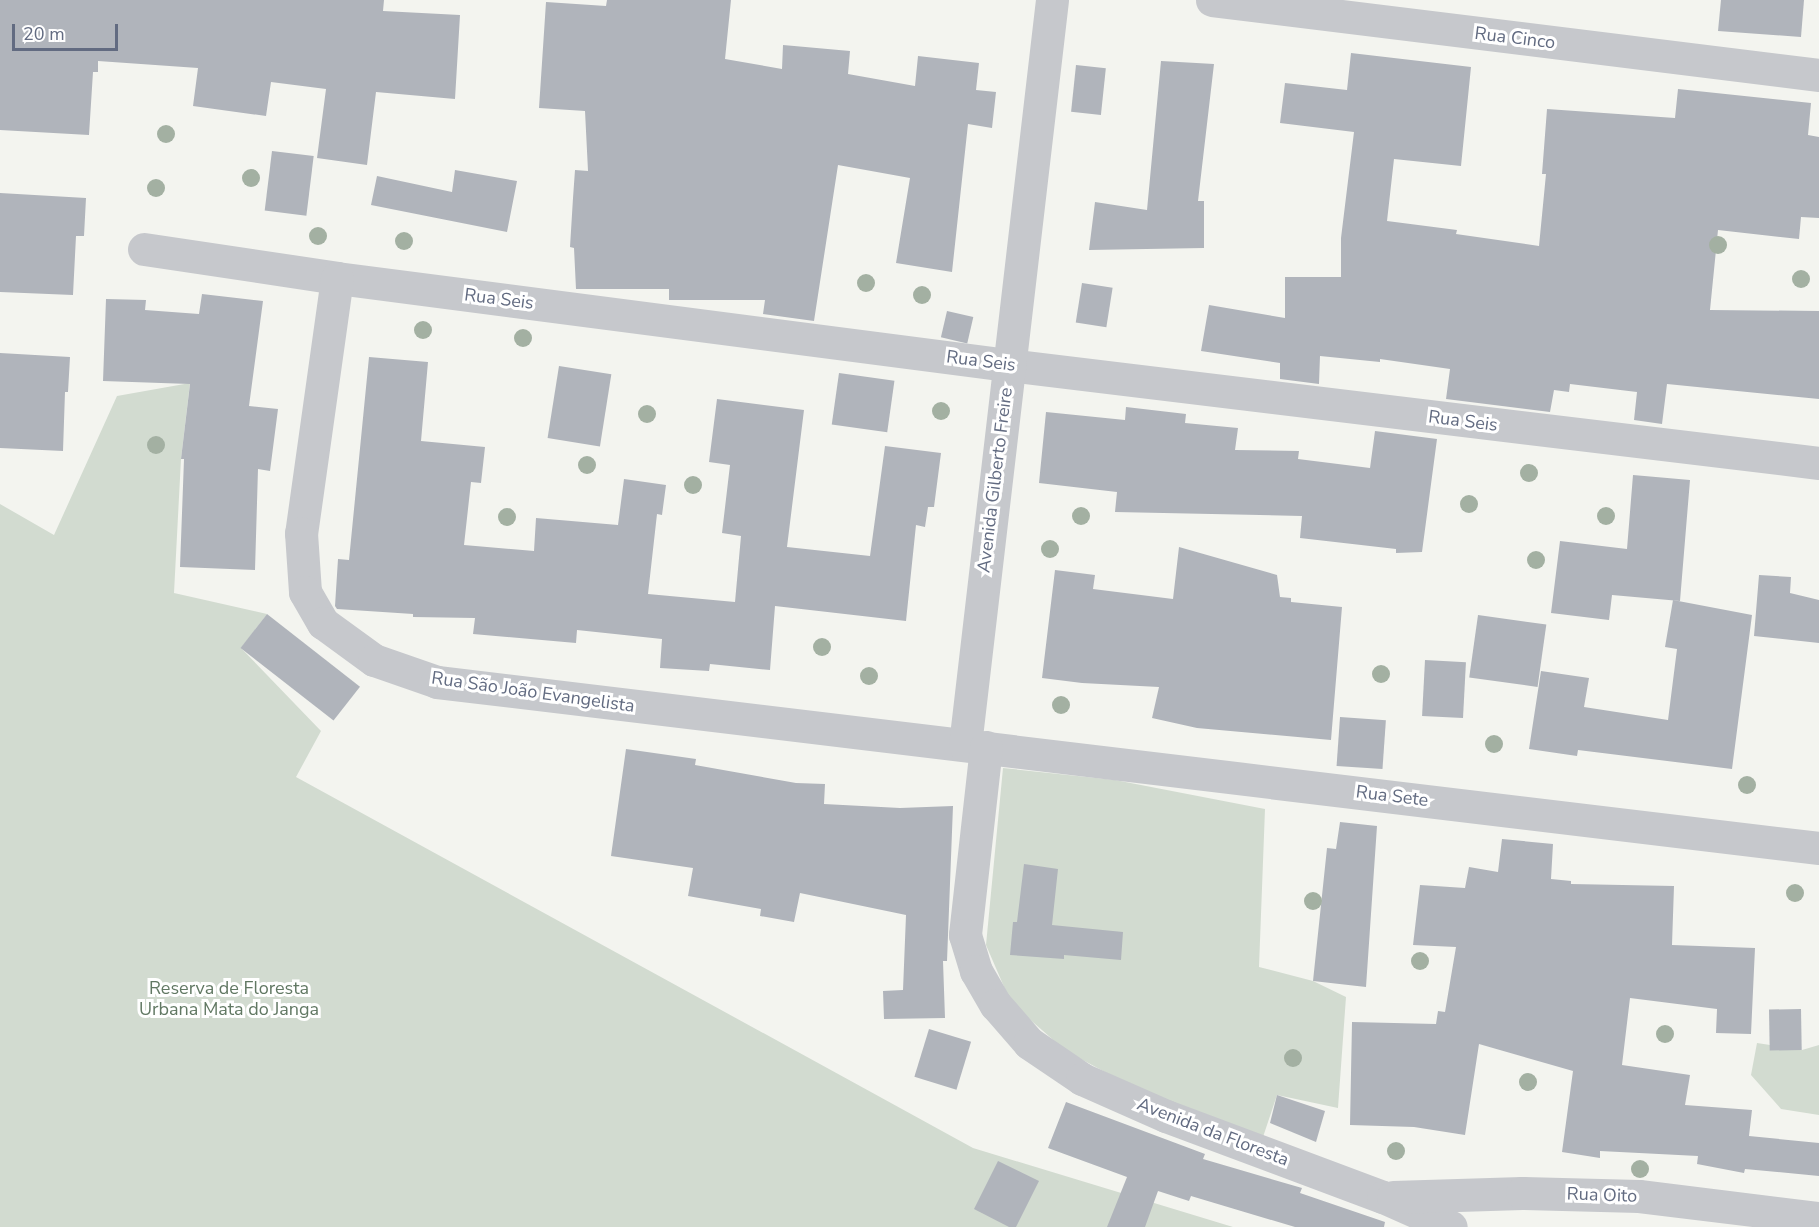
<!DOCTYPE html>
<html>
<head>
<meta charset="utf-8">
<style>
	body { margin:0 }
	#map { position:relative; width:1819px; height:1227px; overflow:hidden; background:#f3f4ef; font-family:"Nunito Sans",sans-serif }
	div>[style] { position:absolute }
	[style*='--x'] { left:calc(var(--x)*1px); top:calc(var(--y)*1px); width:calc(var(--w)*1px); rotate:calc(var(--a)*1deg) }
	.green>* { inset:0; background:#d2dbd0 }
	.building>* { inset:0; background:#b0b4bb; transform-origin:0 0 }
	.minor>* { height:33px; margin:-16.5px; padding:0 16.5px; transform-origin:16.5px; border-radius:16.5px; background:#c6c8cc }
	.trees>* { width:18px; height:18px; margin:-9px; border-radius:50%; background:#a3b0a2 }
	span { translate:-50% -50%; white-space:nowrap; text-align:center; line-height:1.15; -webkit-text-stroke:6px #fff; paint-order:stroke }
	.street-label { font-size:18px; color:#626b81 }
	.park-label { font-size:18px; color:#617863 }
	.scale { position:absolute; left:12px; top:24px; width:106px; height:27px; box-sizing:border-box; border:3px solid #626b81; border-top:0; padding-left:8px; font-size:18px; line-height:21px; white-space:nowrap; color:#626b81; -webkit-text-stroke:4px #fff; paint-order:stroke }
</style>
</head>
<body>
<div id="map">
	<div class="green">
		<i style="clip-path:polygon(190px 383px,181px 459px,174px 593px,267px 614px,241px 648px,321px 731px,296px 777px,973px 1148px,1233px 1227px,0 1227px,0 504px,54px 535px,117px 396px)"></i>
		<i style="clip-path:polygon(1003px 768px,1115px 780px,1265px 809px,1259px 967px,1313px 981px,1346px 997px,1338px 1108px,1277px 1095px,1263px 1137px,1131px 1086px,1066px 1051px,1011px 1003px,986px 945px)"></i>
		<i style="clip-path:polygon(1757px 1043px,1802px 1050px,1819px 1045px,1819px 1115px,1781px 1109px,1751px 1075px)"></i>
	</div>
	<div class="building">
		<i style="clip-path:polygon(0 0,384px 0,383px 11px,460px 15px,455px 99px,376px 92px,367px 165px,317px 158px,326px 89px,271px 82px,266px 116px,193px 106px,198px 68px,98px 61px,98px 72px,93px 72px,89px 135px,0 130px)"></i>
		<i style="clip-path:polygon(607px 0,731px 0,725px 59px,782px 69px,783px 45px,850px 51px,848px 74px,915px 86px,918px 56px,979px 63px,976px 90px,996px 92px,992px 128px,968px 124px,952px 272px,896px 263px,910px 178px,838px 165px,814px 321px,763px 314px,765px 300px,669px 300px,669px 289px,576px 289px,574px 248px,570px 247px,573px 198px,575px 170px,588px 171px,585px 111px,539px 108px,546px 2px,606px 6px)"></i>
		<i style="clip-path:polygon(1721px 0,1804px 0,1801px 37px,1718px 31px)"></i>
		<i style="clip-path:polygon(1351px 53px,1471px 67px,1461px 166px,1394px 159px,1387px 221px,1457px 230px,1456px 234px,1539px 246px,1546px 174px,1542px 174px,1547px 109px,1675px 118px,1678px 89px,1811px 103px,1808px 135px,1819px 137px,1819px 218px,1801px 217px,1799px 239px,1718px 230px,1710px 310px,1819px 311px,1819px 399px,1667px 384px,1662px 424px,1634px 420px,1637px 392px,1570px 384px,1569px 392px,1554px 390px,1550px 412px,1446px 399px,1450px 369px,1380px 359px,1380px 362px,1320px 356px,1319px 384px,1280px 379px,1280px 363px,1201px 351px,1209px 305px,1285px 318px,1285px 277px,1341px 277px,1341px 238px,1354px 132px,1280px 123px,1285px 83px,1347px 90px)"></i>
		<i style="clip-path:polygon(1161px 61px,1214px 64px,1198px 201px,1204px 201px,1204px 248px,1089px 250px,1095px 202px,1147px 210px)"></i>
		<i style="left:1076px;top:65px;width:30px;height:47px;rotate:6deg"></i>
		<i style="left:272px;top:151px;width:42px;height:60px;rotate:7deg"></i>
		<i style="clip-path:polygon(455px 170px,517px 181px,507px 232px,371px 205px,377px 176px,452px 192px)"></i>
		<i style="clip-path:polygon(0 193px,86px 198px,84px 236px,76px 236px,73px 295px,0 292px)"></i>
		<i style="left:1082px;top:283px;width:31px;height:40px;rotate:9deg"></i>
		<i style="clip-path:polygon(202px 294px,263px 301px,249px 406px,278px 409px,270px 471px,258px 469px,255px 570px,180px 567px,184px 459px,181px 459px,190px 384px,103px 381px,106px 299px,146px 300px,145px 310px,199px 314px)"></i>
		<i style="left:947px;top:311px;width:27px;height:27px;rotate:13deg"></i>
		<i style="clip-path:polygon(0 353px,70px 357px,68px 392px,65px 392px,63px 451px,0 448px)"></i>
		<i style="clip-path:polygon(369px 357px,428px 362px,421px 441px,485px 447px,481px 483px,471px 482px,464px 545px,534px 551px,536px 518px,618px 525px,624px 479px,666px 485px,662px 515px,657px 514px,648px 594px,735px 602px,741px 536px,722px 533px,730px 465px,709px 462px,717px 399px,804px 410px,787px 547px,870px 556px,885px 446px,941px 453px,934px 507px,928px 507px,925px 527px,916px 525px,906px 621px,775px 606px,770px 670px,710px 664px,709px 671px,660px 668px,662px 639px,577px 630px,576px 643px,473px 634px,475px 618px,413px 617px,413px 614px,337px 609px,335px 606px,338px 559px,349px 560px)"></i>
		<i style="left:559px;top:366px;width:53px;height:73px;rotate:9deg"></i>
		<i style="left:839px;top:373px;width:56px;height:52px;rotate:8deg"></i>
		<i style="clip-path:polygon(1126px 407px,1186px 414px,1185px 423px,1238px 428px,1235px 450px,1299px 451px,1298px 459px,1370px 468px,1375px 431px,1437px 439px,1422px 552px,1396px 553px,1396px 549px,1300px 538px,1302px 516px,1115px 512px,1117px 492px,1039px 483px,1046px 412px,1125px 420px)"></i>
		<i style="clip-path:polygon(1633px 475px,1690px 480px,1680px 601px,1612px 595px,1609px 620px,1551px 613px,1560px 541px,1627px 549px)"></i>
		<i style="clip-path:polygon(1179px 547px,1277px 575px,1280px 597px,1291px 598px,1291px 602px,1342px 607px,1331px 740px,1197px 728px,1152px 718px,1159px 687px,1082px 683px,1042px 678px,1055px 570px,1095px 575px,1093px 589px,1173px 599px)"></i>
		<i style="clip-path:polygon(1759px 575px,1791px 577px,1790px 593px,1819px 600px,1819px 643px,1754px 636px)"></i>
		<i style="clip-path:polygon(1673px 600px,1752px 615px,1732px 769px,1578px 750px,1577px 756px,1529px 749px,1541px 671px,1589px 678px,1584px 707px,1668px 720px,1677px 649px,1665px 647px)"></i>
		<i style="left:267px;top:614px;width:118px;height:43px;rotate:38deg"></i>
		<i style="left:1478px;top:615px;width:69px;height:63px;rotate:8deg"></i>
		<i style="left:1425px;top:660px;width:41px;height:56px;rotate:3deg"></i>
		<i style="left:1340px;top:717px;width:46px;height:49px;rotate:4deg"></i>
		<i style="clip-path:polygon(626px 749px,696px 759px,695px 765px,796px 783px,825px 784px,824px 804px,900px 808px,953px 806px,947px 961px,943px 961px,945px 1018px,884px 1019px,883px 991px,903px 990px,906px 915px,800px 893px,794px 922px,760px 916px,761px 909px,688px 896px,693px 868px,611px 856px)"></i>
		<i style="clip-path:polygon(1340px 822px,1377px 826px,1366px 987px,1313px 981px,1327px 848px,1336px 849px)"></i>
		<i style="clip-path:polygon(1502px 839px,1553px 844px,1551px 879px,1571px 881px,1571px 884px,1674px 886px,1672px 945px,1755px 948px,1751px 1034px,1716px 1033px,1717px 1009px,1630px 998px,1622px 1065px,1690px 1075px,1685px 1105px,1752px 1110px,1749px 1136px,1819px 1143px,1819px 1176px,1745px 1169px,1744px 1173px,1697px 1164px,1698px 1156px,1600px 1151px,1600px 1158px,1562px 1152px,1573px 1071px,1479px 1044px,1465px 1135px,1414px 1127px,1350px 1125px,1352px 1022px,1436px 1024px,1438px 1011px,1445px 1012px,1456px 947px,1413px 945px,1420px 885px,1465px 888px,1469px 867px,1498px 872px)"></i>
		<i style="clip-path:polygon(1024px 864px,1058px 869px,1052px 925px,1123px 932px,1121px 960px,1064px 955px,1064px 959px,1010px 955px,1013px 922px,1017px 922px)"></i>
		<i style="left:1801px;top:1009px;width:41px;height:32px;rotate:89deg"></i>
		<i style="left:929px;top:1029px;width:44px;height:50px;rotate:17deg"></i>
		<i style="clip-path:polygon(1277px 1095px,1325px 1111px,1316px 1142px,1270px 1123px)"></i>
		<i style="clip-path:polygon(1066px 1102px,1205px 1154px,1203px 1159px,1302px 1188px,1300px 1193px,1385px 1222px,1384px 1227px,1295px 1227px,1191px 1196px,1189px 1201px,1158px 1191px,1145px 1227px,1107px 1227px,1127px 1177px,1048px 1148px)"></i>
		<i style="clip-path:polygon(998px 1161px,1039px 1181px,1016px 1227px,1009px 1227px,974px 1209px)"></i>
	</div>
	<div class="minor">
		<i style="--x:1212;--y:0;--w:612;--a:7.04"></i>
		<i style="--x:144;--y:249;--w:195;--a:8.5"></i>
		<i style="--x:337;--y:278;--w:677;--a:7.39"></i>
		<i style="--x:1008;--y:365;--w:817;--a:6.89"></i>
		<i style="--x:337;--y:278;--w:258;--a:98"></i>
		<i style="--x:301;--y:533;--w:59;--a:86.1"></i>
		<i style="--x:305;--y:592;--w:36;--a:60"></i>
		<i style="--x:323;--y:623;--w:63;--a:36"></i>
		<i style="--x:374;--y:660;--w:67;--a:19.2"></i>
		<i style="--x:437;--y:682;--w:1392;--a:6.85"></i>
		<i style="--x:965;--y:745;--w:750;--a:-83.34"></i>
		<i style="--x:986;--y:747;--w:189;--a:96.4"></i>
		<i style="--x:965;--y:935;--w:38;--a:73"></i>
		<i style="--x:976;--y:971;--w:39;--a:60"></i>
		<i style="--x:996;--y:1005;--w:50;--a:49"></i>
		<i style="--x:1029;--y:1043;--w:64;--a:34.2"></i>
		<i style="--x:1082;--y:1079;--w:92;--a:23.8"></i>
		<i style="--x:1166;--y:1116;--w:232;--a:20.5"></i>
		<i style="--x:1383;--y:1197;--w:74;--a:23.8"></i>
		<i style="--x:1393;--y:1197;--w:129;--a:-1.8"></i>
		<i style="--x:1522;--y:1193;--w:117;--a:1.5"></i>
		<i style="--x:1639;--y:1196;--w:181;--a:7"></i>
	</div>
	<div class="trees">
		<i style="left:166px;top:134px"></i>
		<i style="left:251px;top:178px"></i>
		<i style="left:156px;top:188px"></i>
		<i style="left:318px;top:236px"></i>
		<i style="left:404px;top:241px"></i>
		<i style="left:1718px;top:245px"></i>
		<i style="left:1801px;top:279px"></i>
		<i style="left:866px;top:283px"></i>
		<i style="left:922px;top:295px"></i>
		<i style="left:423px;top:330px"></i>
		<i style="left:523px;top:338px"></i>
		<i style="left:941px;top:411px"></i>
		<i style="left:647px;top:414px"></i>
		<i style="left:156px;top:445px"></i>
		<i style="left:587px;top:465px"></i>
		<i style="left:1529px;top:473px"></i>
		<i style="left:693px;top:485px"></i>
		<i style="left:1469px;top:504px"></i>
		<i style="left:1081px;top:516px"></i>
		<i style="left:1606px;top:516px"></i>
		<i style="left:507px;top:517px"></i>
		<i style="left:1050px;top:549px"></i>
		<i style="left:1536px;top:560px"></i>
		<i style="left:822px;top:647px"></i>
		<i style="left:1381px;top:674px"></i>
		<i style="left:869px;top:676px"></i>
		<i style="left:1061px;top:705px"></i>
		<i style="left:1494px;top:744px"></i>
		<i style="left:1747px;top:785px"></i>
		<i style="left:1795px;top:893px"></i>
		<i style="left:1313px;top:901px"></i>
		<i style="left:1420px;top:961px"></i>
		<i style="left:1665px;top:1034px"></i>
		<i style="left:1293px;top:1058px"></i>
		<i style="left:1528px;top:1082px"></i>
		<i style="left:1396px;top:1151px"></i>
		<i style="left:1640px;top:1169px"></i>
	</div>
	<div class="street-label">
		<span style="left:1515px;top:38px;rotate:7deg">Rua Cinco</span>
		<span style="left:499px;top:299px;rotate:7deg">Rua Seis</span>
		<span style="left:981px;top:361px;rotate:7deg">Rua Seis</span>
		<span style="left:1463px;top:421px;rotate:7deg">Rua Seis</span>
		<span style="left:995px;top:480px;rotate:-83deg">Avenida Gilberto Freire</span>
		<span style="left:533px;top:692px;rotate:8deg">Rua São João Evangelista</span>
		<span style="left:1392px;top:796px;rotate:7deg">Rua Sete</span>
		<span style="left:1213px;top:1132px;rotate:21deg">Avenida da Floresta</span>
		<span style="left:1602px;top:1195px;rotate:2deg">Rua Oito</span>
	</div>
	<div class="park-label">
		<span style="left:229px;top:999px">Reserva de Floresta<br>Urbana Mata do Janga</span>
	</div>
	<div class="scale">20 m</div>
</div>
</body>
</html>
